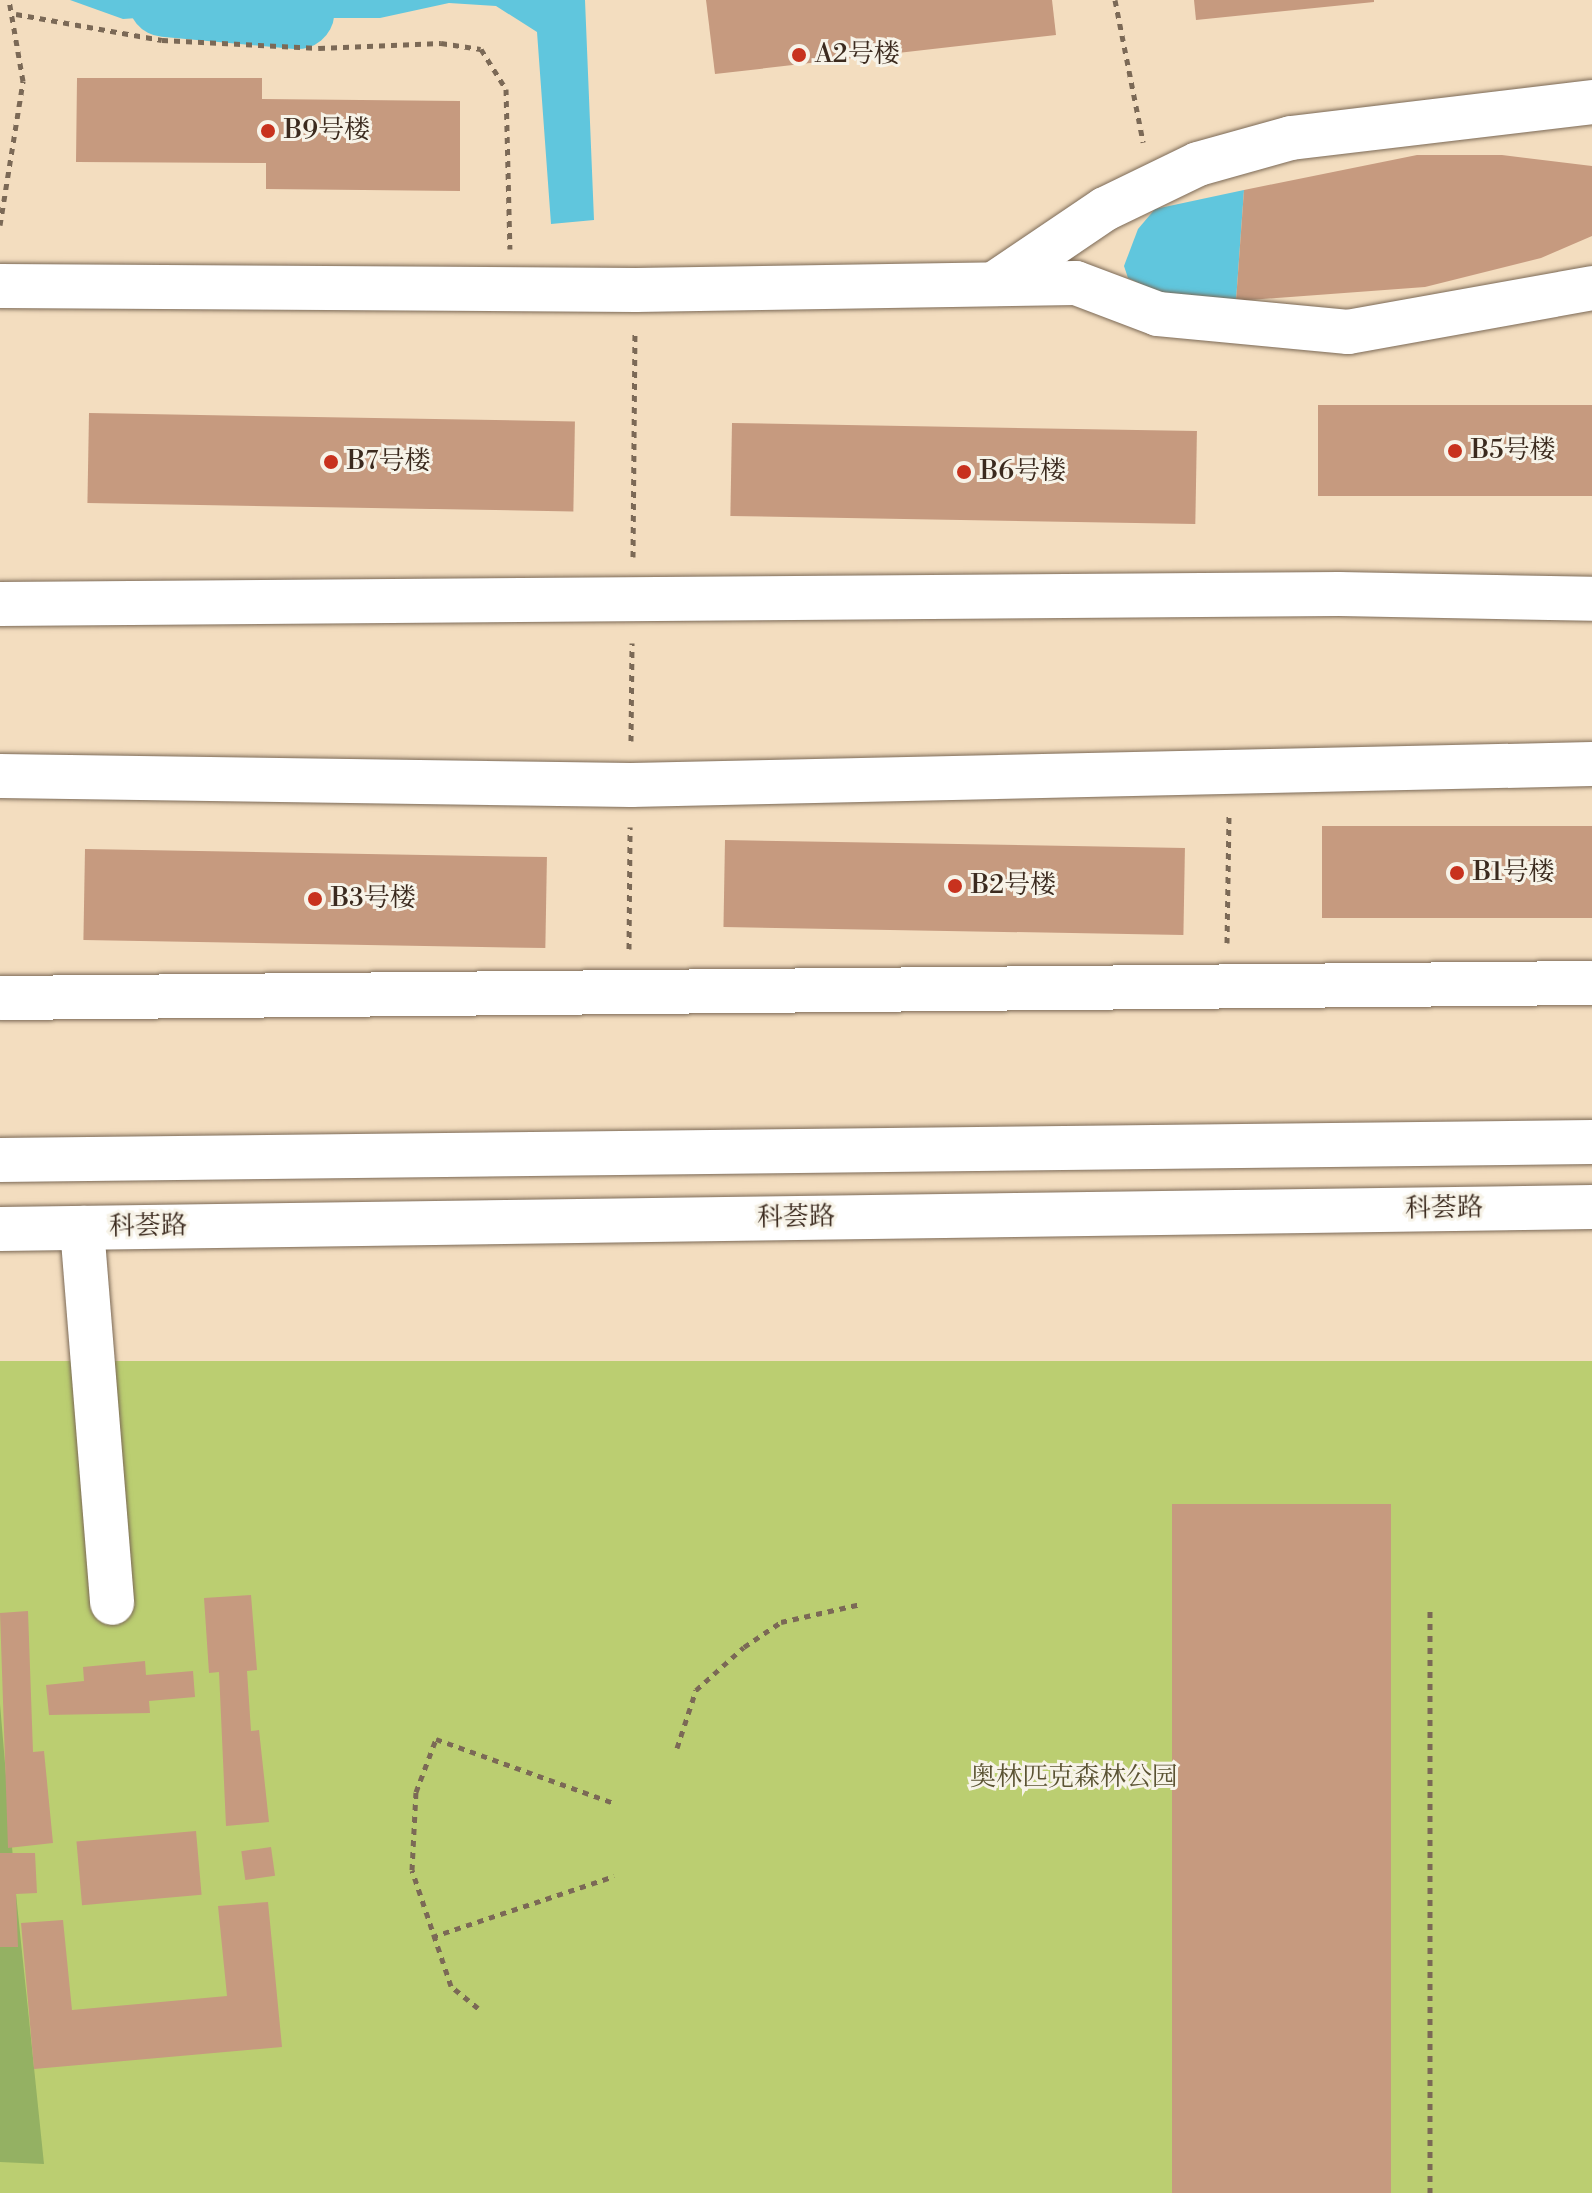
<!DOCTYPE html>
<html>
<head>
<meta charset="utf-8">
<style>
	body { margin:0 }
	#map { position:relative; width:1592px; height:2193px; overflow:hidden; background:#f3ddbf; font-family:"Libre Bodoni","Noto Serif SC",serif }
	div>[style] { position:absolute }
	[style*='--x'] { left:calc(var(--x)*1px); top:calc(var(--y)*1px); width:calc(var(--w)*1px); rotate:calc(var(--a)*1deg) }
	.green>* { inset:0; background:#bbce71; transform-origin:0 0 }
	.forest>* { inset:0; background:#94b163 }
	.water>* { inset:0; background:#60c6dd }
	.river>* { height:74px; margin:-37px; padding:0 37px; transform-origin:37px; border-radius:37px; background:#60c6dd }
	.building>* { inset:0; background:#c69a7f; transform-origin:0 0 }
	.path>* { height:5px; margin-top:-2.5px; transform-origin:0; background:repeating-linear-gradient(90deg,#7b6956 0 6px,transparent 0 12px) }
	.roads { filter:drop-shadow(0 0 2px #7b6956) drop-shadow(0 0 2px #7b6956) }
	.minor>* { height:44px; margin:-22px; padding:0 22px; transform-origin:22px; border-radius:22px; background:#fff }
	.major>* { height:44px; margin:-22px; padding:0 22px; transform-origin:22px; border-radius:22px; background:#fff }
	.dots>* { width:22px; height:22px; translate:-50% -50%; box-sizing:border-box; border:4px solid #f7f3e8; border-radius:50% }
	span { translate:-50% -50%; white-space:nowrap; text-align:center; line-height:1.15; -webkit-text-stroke:6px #f7f3e8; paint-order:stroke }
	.poi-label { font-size:26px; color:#3b2a1e }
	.left { translate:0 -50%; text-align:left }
	.street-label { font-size:26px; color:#3b2a1e }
	.park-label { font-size:26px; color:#5b5333 }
</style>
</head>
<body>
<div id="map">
	<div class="green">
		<i style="left:1592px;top:1361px;width:832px;height:1592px;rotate:90deg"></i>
	</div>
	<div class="forest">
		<i style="clip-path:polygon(0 1704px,16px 1894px,44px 2164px,0 2162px)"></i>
	</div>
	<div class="water">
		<i style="clip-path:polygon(70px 0,161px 0,151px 17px,123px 19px)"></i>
		<i style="clip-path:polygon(295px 0,585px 0,594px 220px,551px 224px,537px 32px,496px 6px,449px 3px,380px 18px,312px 18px,297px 12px)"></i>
		<i style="clip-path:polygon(1244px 190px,1236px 301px,1169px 298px,1128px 278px,1124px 266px,1138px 229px,1155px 209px)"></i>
	</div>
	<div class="river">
		<i style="--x:165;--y:0;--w:133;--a:5.2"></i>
	</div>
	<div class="building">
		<i style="clip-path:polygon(706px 0,1052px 0,1056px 35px,715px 74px)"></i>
		<i style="clip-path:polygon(1194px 0,1374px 0,1374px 2px,1196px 20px)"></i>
		<i style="clip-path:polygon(77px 78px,262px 78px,262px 99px,460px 101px,460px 191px,266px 189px,266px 163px,76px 162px)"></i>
		<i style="clip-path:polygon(1417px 155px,1502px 155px,1592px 166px,1592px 236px,1541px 258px,1425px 287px,1236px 301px,1244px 190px)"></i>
		<i style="left:1318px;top:405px;width:274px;height:91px"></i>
		<i style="left:89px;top:413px;width:486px;height:90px;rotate:1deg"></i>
		<i style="left:732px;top:423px;width:465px;height:93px;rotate:1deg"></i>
		<i style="left:1322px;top:826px;width:270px;height:92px"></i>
		<i style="left:725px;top:840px;width:460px;height:87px;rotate:1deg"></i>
		<i style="left:85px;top:849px;width:462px;height:91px;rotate:1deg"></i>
		<i style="left:1172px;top:1504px;width:219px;height:689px"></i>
		<i style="clip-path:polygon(251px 1595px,257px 1670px,247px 1671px,251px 1731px,259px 1730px,269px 1822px,226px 1826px,219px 1672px,209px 1673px,204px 1598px)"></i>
		<i style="clip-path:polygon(28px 1611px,33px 1752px,44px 1751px,53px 1843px,8px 1848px,0 1613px)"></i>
		<i style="clip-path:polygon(145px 1661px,146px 1675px,193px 1671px,195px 1697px,149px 1701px,150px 1713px,49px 1715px,46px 1685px,84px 1681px,83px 1667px)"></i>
		<i style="left:196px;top:1831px;width:64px;height:120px;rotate:85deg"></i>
		<i style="left:271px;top:1847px;width:29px;height:30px;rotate:82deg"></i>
		<i style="clip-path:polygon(0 1853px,35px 1853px,37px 1893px,16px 1894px,18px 1947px,0 1947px)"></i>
		<i style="clip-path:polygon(268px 1902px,282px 2047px,34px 2069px,21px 1923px,63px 1920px,72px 2010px,227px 1996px,218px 1906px)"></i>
	</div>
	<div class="path">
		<i style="--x:1115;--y:0;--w:145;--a:78.8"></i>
		<i style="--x:16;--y:14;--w:148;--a:10.1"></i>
		<i style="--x:162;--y:40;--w:157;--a:2.9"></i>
		<i style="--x:319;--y:48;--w:122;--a:-2.3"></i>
		<i style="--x:441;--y:43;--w:40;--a:8.5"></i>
		<i style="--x:481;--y:49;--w:47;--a:58"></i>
		<i style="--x:506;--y:89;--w:160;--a:88.6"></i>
		<i style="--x:0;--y:225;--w:146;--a:-80.9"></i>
		<i style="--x:23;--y:81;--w:82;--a:-99.8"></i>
		<i style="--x:633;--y:557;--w:226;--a:-89.5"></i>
		<i style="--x:631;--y:741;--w:98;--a:-89.4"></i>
		<i style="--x:1227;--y:943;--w:130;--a:-89.1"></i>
		<i style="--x:629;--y:949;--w:122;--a:-89.5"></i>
		<i style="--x:677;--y:1748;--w:61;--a:-71.9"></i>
		<i style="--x:696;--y:1690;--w:64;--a:-41.9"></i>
		<i style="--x:744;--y:1647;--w:45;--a:-34"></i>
		<i style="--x:781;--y:1622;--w:82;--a:-12.7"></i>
		<i style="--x:432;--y:1937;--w:192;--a:-18.5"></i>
		<i style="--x:478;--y:2008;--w:35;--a:-141"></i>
		<i style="--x:451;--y:1986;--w:122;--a:-108.6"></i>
		<i style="--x:412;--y:1870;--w:78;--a:-87.1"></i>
		<i style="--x:416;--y:1792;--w:57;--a:-69.3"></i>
		<i style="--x:436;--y:1739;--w:189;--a:19.8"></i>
		<i style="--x:1430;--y:2193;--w:586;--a:-90"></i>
	</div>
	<div class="roads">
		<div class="minor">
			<i style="--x:997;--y:282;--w:130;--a:-34.1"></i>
			<i style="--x:1105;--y:209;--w:103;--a:-25.8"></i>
			<i style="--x:1198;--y:164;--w:97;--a:-15.6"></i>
			<i style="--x:1291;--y:138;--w:303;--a:-6.8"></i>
			<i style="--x:0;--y:286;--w:636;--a:0.36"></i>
			<i style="--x:636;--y:290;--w:440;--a:-0.9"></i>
			<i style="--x:1076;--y:283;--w:88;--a:20.7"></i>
			<i style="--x:1158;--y:314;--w:191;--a:5.4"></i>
			<i style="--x:1348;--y:332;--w:248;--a:-10.2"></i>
			<i style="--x:0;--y:604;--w:1339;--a:-0.43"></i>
			<i style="--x:1339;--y:594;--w:253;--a:1.1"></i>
			<i style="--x:0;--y:776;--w:631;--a:0.82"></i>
			<i style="--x:631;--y:785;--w:961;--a:-1.25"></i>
			<i style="--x:0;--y:998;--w:1592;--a:-0.54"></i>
			<i style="--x:82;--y:1228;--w:376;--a:85.4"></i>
		</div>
		<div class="major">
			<i style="--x:0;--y:1160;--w:1592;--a:-0.65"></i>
			<i style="--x:0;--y:1229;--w:1592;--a:-0.79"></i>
		</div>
	</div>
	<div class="dots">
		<i style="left:799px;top:55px;background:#c8321e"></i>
		<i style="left:268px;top:131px;background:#c8321e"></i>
		<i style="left:1455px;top:451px;background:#c8321e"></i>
		<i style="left:331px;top:462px;background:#c8321e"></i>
		<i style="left:964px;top:472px;background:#c8321e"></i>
		<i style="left:1457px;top:873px;background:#c8321e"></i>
		<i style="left:955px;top:886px;background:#c8321e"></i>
		<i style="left:315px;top:899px;background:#c8321e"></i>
	</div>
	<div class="poi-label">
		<span class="left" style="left:815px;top:55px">A2号楼</span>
		<span class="left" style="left:284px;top:131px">B9号楼</span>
		<span class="left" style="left:1471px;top:451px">B5号楼</span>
		<span class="left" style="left:347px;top:462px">B7号楼</span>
		<span class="left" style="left:980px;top:472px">B6号楼</span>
		<span class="left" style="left:1473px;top:873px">B1号楼</span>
		<span class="left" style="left:971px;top:886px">B2号楼</span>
		<span class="left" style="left:331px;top:899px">B3号楼</span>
	</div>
	<div class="street-label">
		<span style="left:1444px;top:1209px;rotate:-1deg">科荟路</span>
		<span style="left:796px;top:1218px;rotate:-1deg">科荟路</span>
		<span style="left:148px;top:1227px;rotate:-1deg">科荟路</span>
	</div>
	<div class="park-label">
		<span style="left:1074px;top:1778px">奥林匹克森林公园</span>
	</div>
</div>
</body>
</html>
